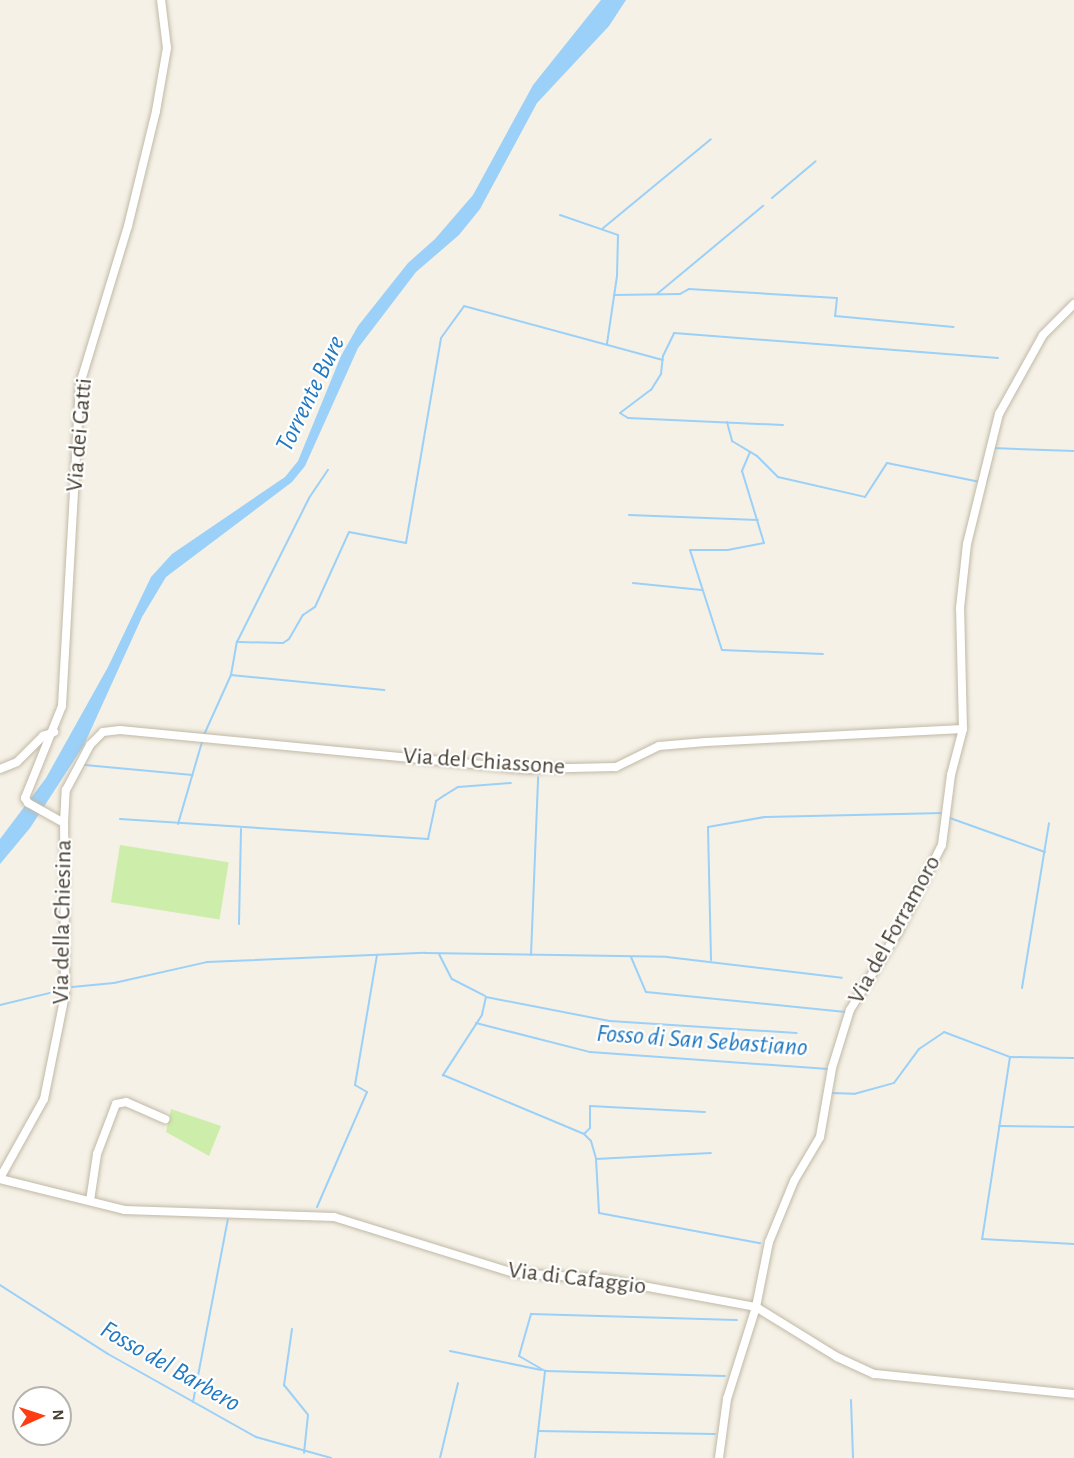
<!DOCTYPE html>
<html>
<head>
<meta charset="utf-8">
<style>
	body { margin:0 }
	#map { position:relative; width:1074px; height:1458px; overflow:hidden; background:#f5f1e6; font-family:"Alegreya Sans",sans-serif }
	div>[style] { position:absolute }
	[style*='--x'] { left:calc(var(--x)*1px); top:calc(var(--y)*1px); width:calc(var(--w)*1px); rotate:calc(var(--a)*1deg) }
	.green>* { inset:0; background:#cdeeaa; transform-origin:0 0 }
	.water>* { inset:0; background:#9bd0f8 }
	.stream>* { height:2px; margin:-1px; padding:0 1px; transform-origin:1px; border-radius:1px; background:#9bd0f8 }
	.roads { filter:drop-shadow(0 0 2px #c1b9a7) drop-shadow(0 0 2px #c1b9a7) }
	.street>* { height:8px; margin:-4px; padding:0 4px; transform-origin:4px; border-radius:4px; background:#fff }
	span { translate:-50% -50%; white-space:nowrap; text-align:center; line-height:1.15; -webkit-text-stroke:4.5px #fff; paint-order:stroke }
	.street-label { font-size:24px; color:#484134 }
	.water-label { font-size:26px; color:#2179c1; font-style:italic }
	.north { position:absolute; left:12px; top:1386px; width:60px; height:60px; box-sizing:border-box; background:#fff; border:2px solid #b6b3ae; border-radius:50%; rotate:87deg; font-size:16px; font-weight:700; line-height:24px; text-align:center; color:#484134 }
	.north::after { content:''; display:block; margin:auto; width:21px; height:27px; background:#ff3c12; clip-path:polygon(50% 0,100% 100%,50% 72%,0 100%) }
</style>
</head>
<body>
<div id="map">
	<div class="green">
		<i style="left:120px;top:845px;width:110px;height:58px;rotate:9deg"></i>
		<i style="clip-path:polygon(171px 1109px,221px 1126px,209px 1156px,166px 1132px)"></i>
	</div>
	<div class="water">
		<i style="clip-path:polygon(601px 0,626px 0,609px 26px,537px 103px,480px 209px,459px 235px,416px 272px,358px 348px,305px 466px,292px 482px,166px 577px,142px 617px,84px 745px,30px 828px,0 864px,0 839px,46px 778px,108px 667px,151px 577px,172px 554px,285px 477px,298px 461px,341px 356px,358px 326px,408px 263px,435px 239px,473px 195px,533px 85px)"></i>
	</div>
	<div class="stream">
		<i style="--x:772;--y:198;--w:57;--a:-40.1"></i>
		<i style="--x:560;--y:215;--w:61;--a:19"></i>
		<i style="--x:618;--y:235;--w:41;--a:91.4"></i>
		<i style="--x:617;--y:276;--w:69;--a:98.4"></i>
		<i style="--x:602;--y:229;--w:141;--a:-39.5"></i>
		<i style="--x:657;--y:294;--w:138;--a:-39.7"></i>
		<i style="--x:614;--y:295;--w:66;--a:-0.9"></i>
		<i style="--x:680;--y:294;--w:10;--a:-29"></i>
		<i style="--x:689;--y:289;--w:148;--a:3.5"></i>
		<i style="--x:837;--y:298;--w:18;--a:96"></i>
		<i style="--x:835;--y:316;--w:119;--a:5.3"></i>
		<i style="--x:727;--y:422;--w:20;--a:75"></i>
		<i style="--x:732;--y:441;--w:29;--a:31"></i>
		<i style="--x:757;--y:456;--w:30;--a:45"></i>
		<i style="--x:778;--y:477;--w:89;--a:12.9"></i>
		<i style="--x:865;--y:497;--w:40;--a:-57.1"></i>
		<i style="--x:887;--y:463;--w:95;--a:11.5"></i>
		<i style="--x:783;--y:425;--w:155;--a:-177.4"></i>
		<i style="--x:628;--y:418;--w:9;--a:-148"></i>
		<i style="--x:620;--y:413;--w:39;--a:-37"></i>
		<i style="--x:651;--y:390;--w:19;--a:-58"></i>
		<i style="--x:661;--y:374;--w:18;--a:-84"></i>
		<i style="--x:663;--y:356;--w:25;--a:-64"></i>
		<i style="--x:674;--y:333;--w:325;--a:4.4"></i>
		<i style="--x:992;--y:448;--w:82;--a:2.1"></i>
		<i style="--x:750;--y:452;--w:21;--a:113"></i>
		<i style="--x:742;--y:471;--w:75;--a:73"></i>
		<i style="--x:764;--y:543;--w:37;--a:169"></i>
		<i style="--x:728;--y:550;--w:38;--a:180"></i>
		<i style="--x:690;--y:550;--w:105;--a:72.3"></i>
		<i style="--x:722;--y:650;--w:101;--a:2.3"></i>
		<i style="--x:986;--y:482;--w:11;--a:-75"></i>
		<i style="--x:629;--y:515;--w:129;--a:2.2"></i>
		<i style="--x:633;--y:583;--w:69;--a:5.8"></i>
		<i style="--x:239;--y:642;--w:44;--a:1.3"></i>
		<i style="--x:283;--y:643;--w:7;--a:-34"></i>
		<i style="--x:289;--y:639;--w:28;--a:-60"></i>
		<i style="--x:303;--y:615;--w:14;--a:-34"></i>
		<i style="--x:315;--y:607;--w:82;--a:-65.6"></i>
		<i style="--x:349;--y:532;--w:58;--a:10.9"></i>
		<i style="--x:406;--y:543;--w:208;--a:-80.3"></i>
		<i style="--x:441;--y:338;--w:39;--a:-54"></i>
		<i style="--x:464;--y:306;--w:206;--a:15.2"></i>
		<i style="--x:231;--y:675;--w:154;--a:5.6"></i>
		<i style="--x:203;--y:737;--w:68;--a:-65.7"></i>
		<i style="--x:231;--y:675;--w:34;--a:-80"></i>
		<i style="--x:237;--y:642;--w:161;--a:-63.4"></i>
		<i style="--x:309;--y:498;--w:34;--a:-56"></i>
		<i style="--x:85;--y:765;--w:108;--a:5.3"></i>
		<i style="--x:947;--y:817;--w:104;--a:19.7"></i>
		<i style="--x:120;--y:819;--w:309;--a:3.7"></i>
		<i style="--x:428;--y:839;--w:39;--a:-78"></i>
		<i style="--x:436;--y:801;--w:11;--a:-34"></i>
		<i style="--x:445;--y:795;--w:15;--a:-32"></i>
		<i style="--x:458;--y:787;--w:53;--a:-4.3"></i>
		<i style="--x:178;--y:824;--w:85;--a:-73.7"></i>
		<i style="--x:239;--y:924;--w:95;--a:-88.8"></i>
		<i style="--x:439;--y:954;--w:28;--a:63"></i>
		<i style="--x:452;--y:979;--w:37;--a:27"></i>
		<i style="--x:531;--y:955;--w:178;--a:-87.7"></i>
		<i style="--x:631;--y:957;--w:38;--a:67"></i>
		<i style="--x:646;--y:992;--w:203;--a:5.7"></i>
		<i style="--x:711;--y:960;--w:133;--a:-91.3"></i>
		<i style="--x:708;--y:827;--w:58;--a:-10"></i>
		<i style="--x:765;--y:817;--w:179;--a:-1.3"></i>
		<i style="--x:72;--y:987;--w:42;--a:-5.4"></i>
		<i style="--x:114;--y:983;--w:95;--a:-12.7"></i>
		<i style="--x:207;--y:962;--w:218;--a:-2.4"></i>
		<i style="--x:425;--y:953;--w:242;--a:0.9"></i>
		<i style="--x:667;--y:957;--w:176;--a:6.8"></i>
		<i style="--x:1022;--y:988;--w:167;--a:-80.7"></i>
		<i style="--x:486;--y:997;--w:18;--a:103"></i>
		<i style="--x:482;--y:1015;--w:72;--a:123"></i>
		<i style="--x:443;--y:1075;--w:153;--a:22.7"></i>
		<i style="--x:584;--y:1134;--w:10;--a:45"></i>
		<i style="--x:591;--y:1141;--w:19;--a:74"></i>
		<i style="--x:596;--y:1159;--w:54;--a:86.8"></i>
		<i style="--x:599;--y:1213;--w:164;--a:10.6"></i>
		<i style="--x:486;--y:997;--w:126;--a:11"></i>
		<i style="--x:610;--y:1021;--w:187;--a:3.7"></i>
		<i style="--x:0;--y:1005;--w:60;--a:-13.6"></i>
		<i style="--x:476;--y:1023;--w:118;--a:14.3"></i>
		<i style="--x:590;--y:1052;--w:239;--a:4.1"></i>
		<i style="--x:1010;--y:1057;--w:184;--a:98.7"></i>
		<i style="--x:982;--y:1239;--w:92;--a:3.1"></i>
		<i style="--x:831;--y:1093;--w:23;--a:2"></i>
		<i style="--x:854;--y:1094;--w:41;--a:-15.4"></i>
		<i style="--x:894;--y:1083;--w:42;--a:-53.7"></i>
		<i style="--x:919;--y:1049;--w:30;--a:-34"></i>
		<i style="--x:944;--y:1032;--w:71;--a:20.7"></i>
		<i style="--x:1010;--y:1057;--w:64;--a:0.9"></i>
		<i style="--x:999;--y:1126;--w:75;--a:0.8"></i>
		<i style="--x:584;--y:1134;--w:8;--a:-45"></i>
		<i style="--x:590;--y:1128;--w:22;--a:-90"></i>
		<i style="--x:590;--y:1106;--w:115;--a:3"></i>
		<i style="--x:596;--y:1159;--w:115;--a:-3"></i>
		<i style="--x:317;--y:1207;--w:125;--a:-66.5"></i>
		<i style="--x:367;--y:1092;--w:14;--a:-150"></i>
		<i style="--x:355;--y:1085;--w:132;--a:-80.4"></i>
		<i style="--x:0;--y:1285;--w:128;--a:32.6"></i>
		<i style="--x:108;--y:1354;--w:170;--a:29.3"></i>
		<i style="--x:256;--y:1437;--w:78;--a:15.6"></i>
		<i style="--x:292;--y:1329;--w:57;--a:98.1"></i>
		<i style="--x:284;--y:1385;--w:38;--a:51"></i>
		<i style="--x:308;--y:1415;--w:38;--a:96"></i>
		<i style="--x:450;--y:1351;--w:93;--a:11.8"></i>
		<i style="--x:545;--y:1371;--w:30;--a:-150"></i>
		<i style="--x:519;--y:1356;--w:44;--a:-74.1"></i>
		<i style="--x:531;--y:1314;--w:206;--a:1.7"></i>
		<i style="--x:546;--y:1371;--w:179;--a:1.6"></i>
		<i style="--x:851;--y:1400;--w:58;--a:88"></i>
		<i style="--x:193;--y:1402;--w:186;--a:-79.2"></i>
		<i style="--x:538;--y:1431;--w:177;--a:1"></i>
		<i style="--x:440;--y:1458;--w:77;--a:-76.5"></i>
		<i style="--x:535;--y:1458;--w:88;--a:-83.4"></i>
	</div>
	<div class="roads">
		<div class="street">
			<i style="--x:0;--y:769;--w:18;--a:-22"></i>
			<i style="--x:17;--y:762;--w:37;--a:-45"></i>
			<i style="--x:43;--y:736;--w:12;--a:-20"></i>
			<i style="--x:64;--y:823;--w:33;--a:-87"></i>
			<i style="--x:66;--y:790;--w:51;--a:-61.9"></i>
			<i style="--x:90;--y:745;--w:18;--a:-45"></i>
			<i style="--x:103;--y:732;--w:17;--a:-7"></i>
			<i style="--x:120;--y:730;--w:409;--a:5.5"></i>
			<i style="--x:527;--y:769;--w:89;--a:-1.3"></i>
			<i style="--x:616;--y:767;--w:48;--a:-26"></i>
			<i style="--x:659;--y:746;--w:47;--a:-4.9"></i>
			<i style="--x:706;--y:742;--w:257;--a:-2.9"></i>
			<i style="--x:0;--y:1178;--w:90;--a:-60.9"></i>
			<i style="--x:44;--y:1099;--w:106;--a:-78.6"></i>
			<i style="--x:65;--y:995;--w:172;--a:-90.3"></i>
			<i style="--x:64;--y:823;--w:41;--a:-150.9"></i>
			<i style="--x:28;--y:803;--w:6;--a:-121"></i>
			<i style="--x:25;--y:798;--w:99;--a:-68.1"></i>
			<i style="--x:62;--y:706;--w:323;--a:-86.8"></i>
			<i style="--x:80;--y:384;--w:165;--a:-73.1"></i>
			<i style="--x:128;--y:226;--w:118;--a:-76.3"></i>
			<i style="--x:156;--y:111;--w:64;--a:-80.1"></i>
			<i style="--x:167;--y:48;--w:48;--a:-97.1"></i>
			<i style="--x:0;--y:1179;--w:128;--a:14"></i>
			<i style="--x:124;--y:1210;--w:210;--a:1.9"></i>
			<i style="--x:334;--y:1217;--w:189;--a:17.3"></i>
			<i style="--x:514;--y:1273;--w:91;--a:3.8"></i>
			<i style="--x:605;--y:1279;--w:154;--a:10.5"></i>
			<i style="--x:756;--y:1307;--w:95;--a:31.7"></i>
			<i style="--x:837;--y:1357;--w:41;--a:24.7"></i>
			<i style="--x:874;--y:1374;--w:201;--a:5.7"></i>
			<i style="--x:90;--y:1201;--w:48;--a:-81.5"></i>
			<i style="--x:97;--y:1154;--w:53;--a:-69.2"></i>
			<i style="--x:116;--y:1104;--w:10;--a:-11"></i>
			<i style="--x:126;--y:1102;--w:43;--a:23.6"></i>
			<i style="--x:719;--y:1458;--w:60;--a:-82.3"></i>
			<i style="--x:727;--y:1399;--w:96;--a:-72.5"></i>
			<i style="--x:756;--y:1307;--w:66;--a:-78.7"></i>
			<i style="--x:769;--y:1242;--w:66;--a:-67.7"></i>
			<i style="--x:794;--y:1181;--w:51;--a:-59.4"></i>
			<i style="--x:820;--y:1137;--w:70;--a:-80.1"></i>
			<i style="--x:832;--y:1068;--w:61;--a:-72.8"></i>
			<i style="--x:850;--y:1010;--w:92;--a:-58.4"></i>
			<i style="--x:898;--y:932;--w:97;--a:-63.2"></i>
			<i style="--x:942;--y:845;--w:71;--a:-82.7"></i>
			<i style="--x:951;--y:775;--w:48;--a:-75.4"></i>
			<i style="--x:963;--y:729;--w:121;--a:-91.4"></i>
			<i style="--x:960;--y:608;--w:64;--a:-83.8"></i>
			<i style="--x:967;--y:544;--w:134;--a:-76.2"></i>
			<i style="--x:999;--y:414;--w:90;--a:-60.9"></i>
			<i style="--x:1043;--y:335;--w:44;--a:-45"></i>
		</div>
	</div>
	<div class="street-label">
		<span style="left:80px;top:435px;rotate:-85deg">Via dei Gatti</span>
		<span style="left:484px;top:762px;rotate:4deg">Via del Chiassone</span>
		<span style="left:63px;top:922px;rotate:-89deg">Via della Chiesina</span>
		<span style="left:895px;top:930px;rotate:-61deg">Via del Forramoro</span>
		<span style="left:577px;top:1279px;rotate:7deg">Via di Cafaggio</span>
	</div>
	<div class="water-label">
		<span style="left:311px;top:394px;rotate:-64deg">Torrente Bure</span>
		<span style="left:702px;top:1041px;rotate:4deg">Fosso di San Sebastiano</span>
		<span style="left:170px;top:1367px;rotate:30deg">Fosso del Barbero</span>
	</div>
	<div class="north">N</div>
</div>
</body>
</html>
